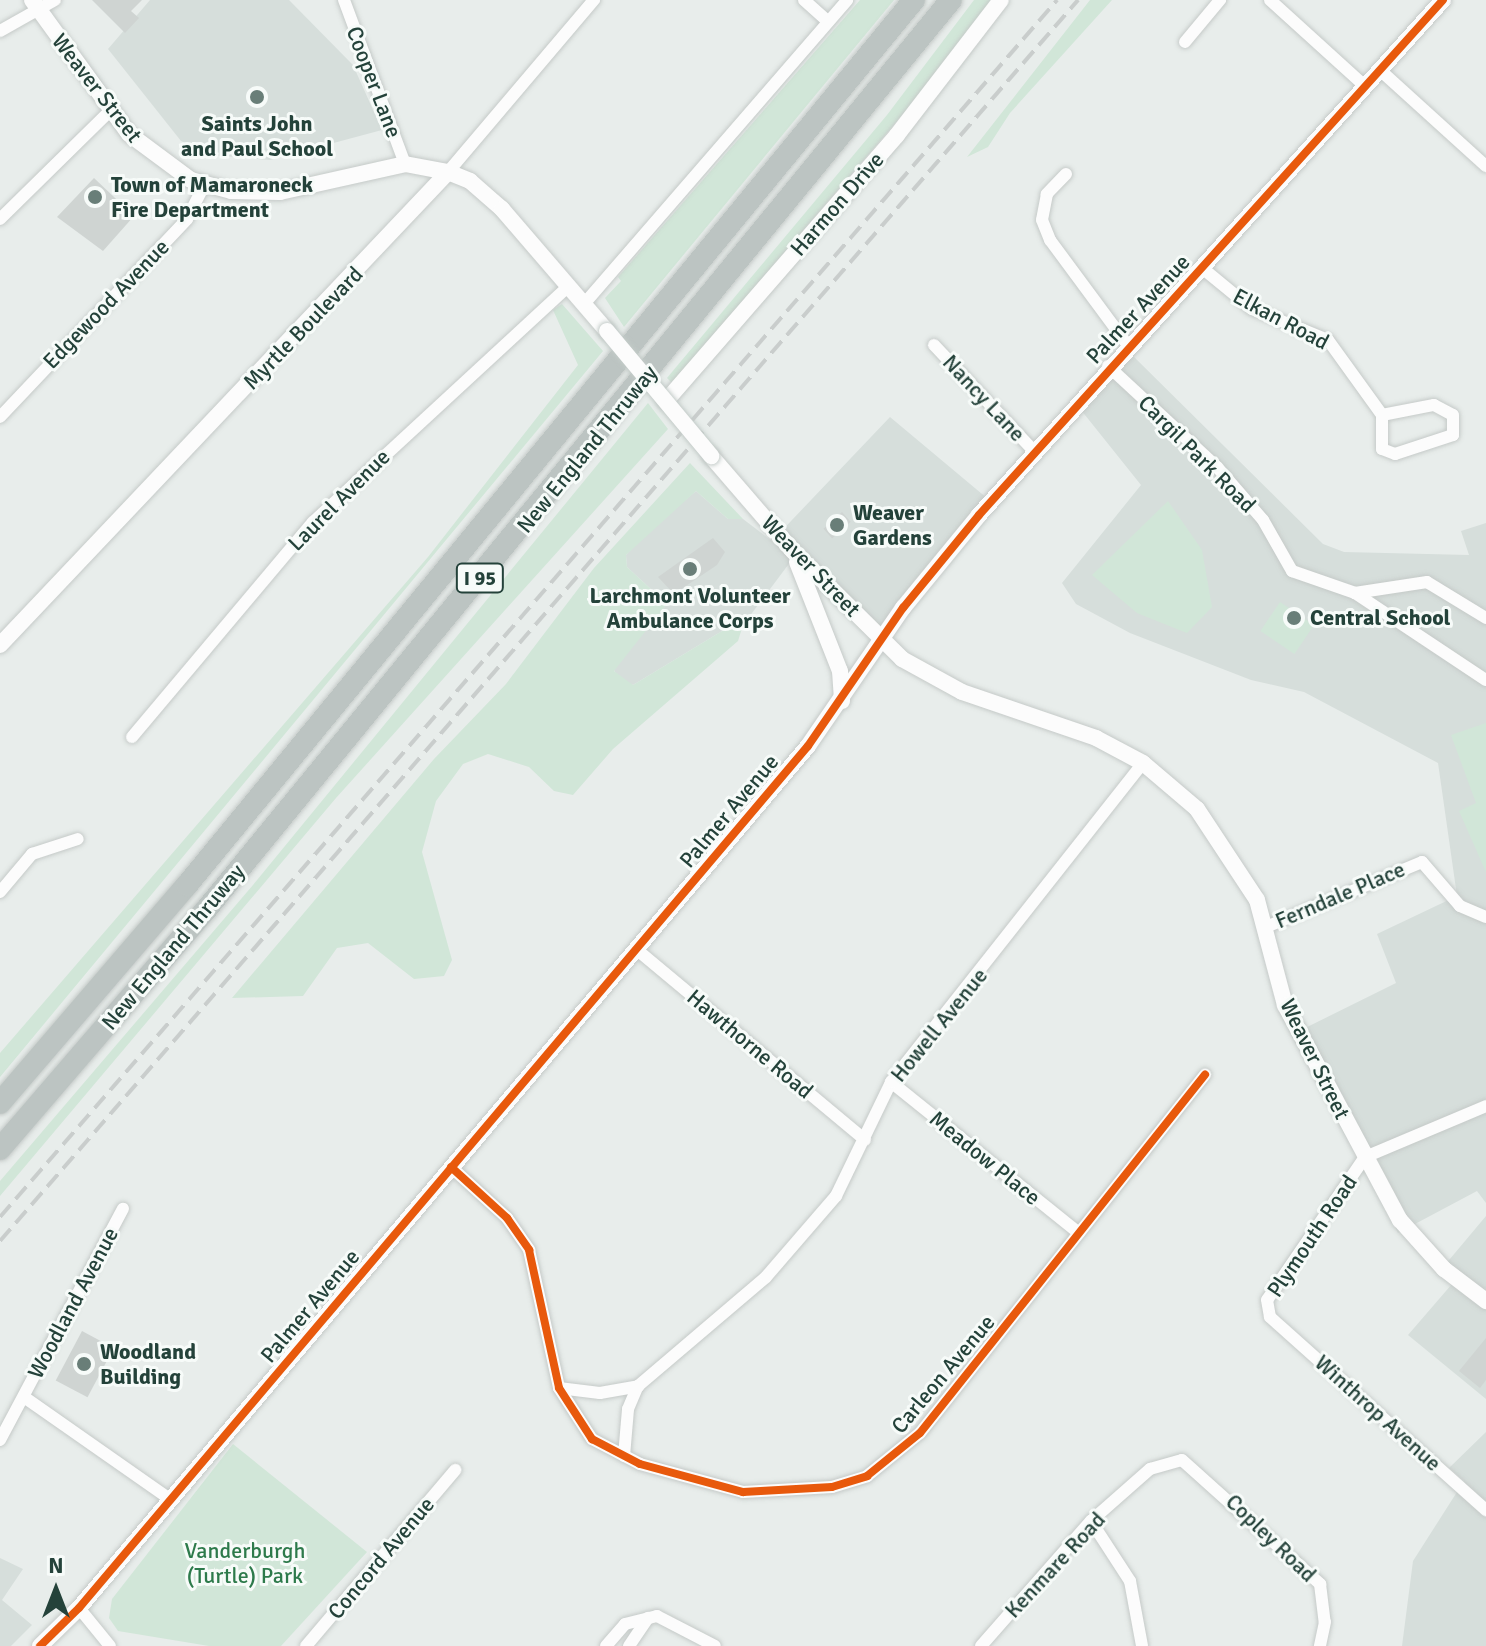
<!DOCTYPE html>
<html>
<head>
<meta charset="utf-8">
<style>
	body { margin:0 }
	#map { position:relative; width:1486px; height:1646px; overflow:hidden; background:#e8edeb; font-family:Signika,sans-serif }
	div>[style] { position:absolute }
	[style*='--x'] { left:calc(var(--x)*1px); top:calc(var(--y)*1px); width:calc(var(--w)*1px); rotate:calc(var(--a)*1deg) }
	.built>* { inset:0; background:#d6dedb }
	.green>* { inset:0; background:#d1e6d8; transform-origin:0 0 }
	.building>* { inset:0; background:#cfd4d2; transform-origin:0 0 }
	.roads { filter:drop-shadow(0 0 2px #c5cac8) drop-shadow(0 0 2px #c5cac8) }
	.street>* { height:12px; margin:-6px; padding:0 6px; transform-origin:6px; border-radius:6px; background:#fcfcfc }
	.secondary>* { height:16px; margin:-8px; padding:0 8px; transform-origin:8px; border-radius:8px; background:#fcfcfc }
	.highway>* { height:22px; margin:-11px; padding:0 11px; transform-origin:11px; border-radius:11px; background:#bcc4c2 }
	.rail>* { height:4px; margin-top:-2px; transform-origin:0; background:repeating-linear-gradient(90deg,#c9cdcc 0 16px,transparent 0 24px) }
	.bridges { filter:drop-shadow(0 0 2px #c3cbc8) drop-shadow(0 0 2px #c3cbc8) }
	.secondary-bridge>* { height:16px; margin:-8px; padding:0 8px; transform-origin:8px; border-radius:8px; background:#fcfcfc }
	.cycleway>* { height:8px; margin:-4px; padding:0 4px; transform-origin:4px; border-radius:4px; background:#e8590c }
	.dots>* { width:22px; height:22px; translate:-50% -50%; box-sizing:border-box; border:4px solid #f7fbf9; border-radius:50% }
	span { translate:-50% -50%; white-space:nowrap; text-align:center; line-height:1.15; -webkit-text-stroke:6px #f7fbf9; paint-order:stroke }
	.shield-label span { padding:2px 6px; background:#f7fbf9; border:2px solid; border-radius:6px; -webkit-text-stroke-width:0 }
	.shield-label { font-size:20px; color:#24423a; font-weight:700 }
	.street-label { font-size:22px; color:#24423a }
	.poi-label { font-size:22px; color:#24423a; font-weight:700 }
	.left { translate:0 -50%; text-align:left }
	.park-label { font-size:22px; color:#2d7a4b }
	.north { position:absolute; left:16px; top:1550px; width:80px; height:80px; -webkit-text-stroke:6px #f7fbf9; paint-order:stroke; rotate:0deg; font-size:22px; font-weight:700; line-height:32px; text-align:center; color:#24423a }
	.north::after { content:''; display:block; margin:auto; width:28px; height:36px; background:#24423a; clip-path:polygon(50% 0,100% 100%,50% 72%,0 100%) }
</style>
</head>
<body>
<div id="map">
	<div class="built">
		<i style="clip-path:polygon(150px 0,289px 0,353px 65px,382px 130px,270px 160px,211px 155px,181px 141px,108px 49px)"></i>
		<i style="clip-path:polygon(1131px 354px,1323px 544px,1344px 552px,1469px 555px,1461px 531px,1486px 523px,1486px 1203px,1477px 1191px,1398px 1233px,1291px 1035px,1396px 983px,1377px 934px,1457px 896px,1438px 763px,1304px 692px,1251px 680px,1130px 633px,1076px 604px,1062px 583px,1141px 485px,1081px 410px)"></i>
		<i style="clip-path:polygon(890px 417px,988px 499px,880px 631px,797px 553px,743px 625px,732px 625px,633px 685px,620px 680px,614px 670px,622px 658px,667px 604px,627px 567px,626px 555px,645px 534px,696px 491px,728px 519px,743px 519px,772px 541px)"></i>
		<i style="clip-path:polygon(1486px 1216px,1486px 1399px,1408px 1335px,1452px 1284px,1439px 1272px)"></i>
		<i style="clip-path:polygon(1486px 1432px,1486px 1646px,1402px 1646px,1413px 1561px,1464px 1481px,1449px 1468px)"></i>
		<i style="clip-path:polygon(0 1558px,23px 1569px,2px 1600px,32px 1625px,11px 1646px,0 1646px)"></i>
	</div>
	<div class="green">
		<i style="clip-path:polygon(860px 0,894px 0,624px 327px,605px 298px,621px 281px,618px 277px)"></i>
		<i style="clip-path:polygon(974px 0,992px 0,910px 106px,672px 383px,667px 378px,887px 115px)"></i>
		<i style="clip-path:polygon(1090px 0,1112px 0,1010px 113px,988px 147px,967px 157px)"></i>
		<i style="clip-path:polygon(562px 304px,603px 351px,0 1077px,0 1053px,428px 557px,578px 365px,553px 310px)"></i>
		<i style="clip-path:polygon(648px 403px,668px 429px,336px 798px,0 1196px,0 1181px,253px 885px)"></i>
		<i style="clip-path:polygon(690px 463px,743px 519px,728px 519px,696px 491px,626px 555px,627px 567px,667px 604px,614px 671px,633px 685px,732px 625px,743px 625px,738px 641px,613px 749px,573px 795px,554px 791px,529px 767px,488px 754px,463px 764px,436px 801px,422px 852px,452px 960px,444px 976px,414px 979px,368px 943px,337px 948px,303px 996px,232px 998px,434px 759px,506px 684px,594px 568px)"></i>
		<i style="clip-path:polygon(1168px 501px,1202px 550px,1212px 607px,1187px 633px,1137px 613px,1092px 575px)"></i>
		<i style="left:1280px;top:602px;width:41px;height:35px;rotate:34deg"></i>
		<i style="clip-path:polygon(1486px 723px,1486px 872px,1459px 811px,1476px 803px,1451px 735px)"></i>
		<i style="clip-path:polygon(233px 1444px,367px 1552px,281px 1646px,209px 1646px,118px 1631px,109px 1618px,112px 1599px)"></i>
	</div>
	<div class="building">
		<i style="clip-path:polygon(92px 0,142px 0,131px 11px,139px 18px,125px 33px)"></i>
		<i style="clip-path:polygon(94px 178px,134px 216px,103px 251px,57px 217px)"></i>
		<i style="left:842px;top:512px;width:13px;height:25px;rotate:48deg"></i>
		<i style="clip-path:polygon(713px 538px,725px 552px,717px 565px,674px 594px,658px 577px)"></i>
		<i style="left:82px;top:1331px;width:36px;height:56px;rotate:28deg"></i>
		<i style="clip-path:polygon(1486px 1338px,1486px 1380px,1480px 1388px,1459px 1371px)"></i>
	</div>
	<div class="roads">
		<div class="street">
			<i style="--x:344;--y:0;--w:175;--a:69.6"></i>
			<i style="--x:804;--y:0;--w:30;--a:42"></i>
			<i style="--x:1270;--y:0;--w:130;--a:42.2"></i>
			<i style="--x:0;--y:31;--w:63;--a:-29.4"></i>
			<i style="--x:1185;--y:42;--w:55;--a:-50.2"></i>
			<i style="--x:1380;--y:70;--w:143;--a:42.2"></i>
			<i style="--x:448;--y:172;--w:226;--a:-49.7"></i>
			<i style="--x:1066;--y:174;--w:28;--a:134"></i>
			<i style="--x:1047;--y:194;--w:26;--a:101"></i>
			<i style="--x:1042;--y:220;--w:22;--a:68"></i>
			<i style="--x:1050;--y:240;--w:129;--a:53.5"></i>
			<i style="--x:0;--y:219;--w:154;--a:-44.5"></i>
			<i style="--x:1201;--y:267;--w:66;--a:39.5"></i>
			<i style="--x:1252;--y:309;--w:82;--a:22.2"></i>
			<i style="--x:1328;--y:340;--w:92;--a:54.2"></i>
			<i style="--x:584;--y:304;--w:402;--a:-49.1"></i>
			<i style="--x:934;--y:345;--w:146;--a:46.7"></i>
			<i style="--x:1108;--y:366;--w:149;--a:42.8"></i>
			<i style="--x:1217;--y:467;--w:70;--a:49"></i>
			<i style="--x:1263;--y:520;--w:59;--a:60.4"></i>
			<i style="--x:1292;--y:571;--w:67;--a:19.2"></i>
			<i style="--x:1434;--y:405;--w:21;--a:28"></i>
			<i style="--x:1453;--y:415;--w:20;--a:90"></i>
			<i style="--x:1453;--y:435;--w:61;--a:161.9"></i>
			<i style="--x:1395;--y:454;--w:14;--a:-159"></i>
			<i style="--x:1382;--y:449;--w:34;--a:-90"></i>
			<i style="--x:1382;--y:415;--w:53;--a:-10.9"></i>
			<i style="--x:0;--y:417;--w:272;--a:-46.6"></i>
			<i style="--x:187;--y:219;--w:37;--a:-63"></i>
			<i style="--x:1486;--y:618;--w:69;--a:-148.6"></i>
			<i style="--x:1427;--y:582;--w:73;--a:171.3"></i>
			<i style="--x:1355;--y:593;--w:157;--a:33.6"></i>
			<i style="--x:132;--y:737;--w:281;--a:-49.9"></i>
			<i style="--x:313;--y:522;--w:348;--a:-42.7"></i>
			<i style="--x:0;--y:892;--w:50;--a:-49.9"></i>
			<i style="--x:32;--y:854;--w:48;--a:-18.1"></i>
			<i style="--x:1266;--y:927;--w:169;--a:-22.6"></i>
			<i style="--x:1422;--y:862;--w:58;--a:49.2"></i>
			<i style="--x:1460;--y:906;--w:28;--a:23"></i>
			<i style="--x:636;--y:949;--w:298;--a:39.8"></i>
			<i style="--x:891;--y:1082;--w:241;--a:38.8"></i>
			<i style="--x:1486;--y:1106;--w:131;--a:157.1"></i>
			<i style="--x:1365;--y:1157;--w:173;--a:124.4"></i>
			<i style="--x:1267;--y:1300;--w:17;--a:80"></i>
			<i style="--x:1270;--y:1317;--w:290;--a:41.8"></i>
			<i style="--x:451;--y:1167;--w:76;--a:42.3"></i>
			<i style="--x:507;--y:1218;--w:39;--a:55"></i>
			<i style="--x:529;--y:1250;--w:141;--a:77.7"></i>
			<i style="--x:559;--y:1388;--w:61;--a:57.1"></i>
			<i style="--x:592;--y:1439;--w:54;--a:27.5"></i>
			<i style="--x:640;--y:1464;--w:107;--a:15.2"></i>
			<i style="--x:743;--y:1492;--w:89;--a:-3.2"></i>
			<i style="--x:832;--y:1487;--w:37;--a:-17"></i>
			<i style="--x:867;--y:1476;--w:68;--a:-39.1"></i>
			<i style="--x:920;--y:1433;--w:458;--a:-51.5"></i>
			<i style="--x:559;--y:1388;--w:41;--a:7"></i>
			<i style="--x:600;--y:1393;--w:39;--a:-10"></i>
			<i style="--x:638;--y:1386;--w:168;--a:-40.4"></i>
			<i style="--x:766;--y:1277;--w:107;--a:-49.2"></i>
			<i style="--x:836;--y:1196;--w:127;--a:-64.2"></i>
			<i style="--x:891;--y:1082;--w:407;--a:-51.7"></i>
			<i style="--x:24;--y:1397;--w:179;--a:35"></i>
			<i style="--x:0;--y:1440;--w:262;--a:-62"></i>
			<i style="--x:624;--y:1456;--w:47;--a:-85.1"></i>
			<i style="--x:628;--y:1409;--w:25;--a:-67"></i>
			<i style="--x:1091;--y:1521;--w:72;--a:57"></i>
			<i style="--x:1130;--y:1581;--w:66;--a:79.5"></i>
			<i style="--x:79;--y:1608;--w:49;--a:50.8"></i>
			<i style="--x:306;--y:1646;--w:231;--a:-49.7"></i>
			<i style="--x:606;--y:1646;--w:29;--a:-49"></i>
			<i style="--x:625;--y:1624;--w:33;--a:-14"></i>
			<i style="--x:657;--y:1616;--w:65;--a:27.3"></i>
			<i style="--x:629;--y:1646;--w:34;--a:-56"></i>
			<i style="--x:981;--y:1646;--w:167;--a:-48.7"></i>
			<i style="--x:1091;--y:1521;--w:79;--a:-41.4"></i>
			<i style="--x:1150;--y:1469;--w:33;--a:-16"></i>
			<i style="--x:1182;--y:1460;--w:186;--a:41.9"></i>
			<i style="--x:1320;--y:1584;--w:38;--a:83"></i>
			<i style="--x:1325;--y:1622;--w:25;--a:102"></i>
		</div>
		<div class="secondary">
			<i style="--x:32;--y:0;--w:165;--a:54.1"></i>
			<i style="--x:129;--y:134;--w:77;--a:36.6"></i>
			<i style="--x:191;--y:180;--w:41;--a:15.4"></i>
			<i style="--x:231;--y:191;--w:49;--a:1.2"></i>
			<i style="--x:280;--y:192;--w:128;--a:-12.6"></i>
			<i style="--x:405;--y:164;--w:44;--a:10.5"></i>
			<i style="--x:448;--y:172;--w:24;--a:22"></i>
			<i style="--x:470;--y:181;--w:43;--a:41.2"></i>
			<i style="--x:502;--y:209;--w:161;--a:49.3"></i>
			<i style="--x:666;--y:401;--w:352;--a:-49"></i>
			<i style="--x:897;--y:135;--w:170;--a:-52.4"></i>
			<i style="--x:711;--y:456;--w:124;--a:49.2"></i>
			<i style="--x:792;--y:550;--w:155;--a:44.7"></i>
			<i style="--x:902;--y:659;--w:68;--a:28.8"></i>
			<i style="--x:962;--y:692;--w:142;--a:18.9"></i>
			<i style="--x:1096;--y:738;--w:53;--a:28"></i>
			<i style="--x:1143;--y:763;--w:71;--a:40.4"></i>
			<i style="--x:1197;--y:809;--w:109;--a:56.6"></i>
			<i style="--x:1257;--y:900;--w:109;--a:75.1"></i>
			<i style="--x:1285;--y:1005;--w:244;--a:61.9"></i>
			<i style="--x:1400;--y:1220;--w:66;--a:48.1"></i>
			<i style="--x:1444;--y:1269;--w:53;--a:37.3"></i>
			<i style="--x:797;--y:562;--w:117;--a:68.5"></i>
			<i style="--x:840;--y:671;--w:30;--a:86"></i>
			<i style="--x:0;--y:645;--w:651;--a:-46.55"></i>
			<i style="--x:40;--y:1646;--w:54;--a:-44.3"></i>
			<i style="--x:79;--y:1608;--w:1129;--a:-49.78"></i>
			<i style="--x:808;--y:746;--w:168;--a:-55.5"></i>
			<i style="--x:903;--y:608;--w:120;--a:-50.7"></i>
			<i style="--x:979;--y:515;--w:693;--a:-47.98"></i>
		</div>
		<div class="highway">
			<i style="--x:0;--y:1103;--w:287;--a:-49.4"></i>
			<i style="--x:187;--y:885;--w:1145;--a:-50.6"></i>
			<i style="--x:0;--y:1149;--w:314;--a:-49.3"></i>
			<i style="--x:205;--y:911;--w:1177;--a:-50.69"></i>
		</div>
	</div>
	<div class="rail">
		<i style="--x:0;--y:1217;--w:1612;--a:-49.02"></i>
		<i style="--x:0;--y:1241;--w:1644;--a:-49.02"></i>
	</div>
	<div class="bridges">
		<div class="secondary-bridge">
			<i style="--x:607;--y:331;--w:163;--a:50.2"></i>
		</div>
	</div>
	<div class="cycleway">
		<i style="--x:451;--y:1167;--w:76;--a:42.3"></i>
		<i style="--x:507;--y:1218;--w:39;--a:55"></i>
		<i style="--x:529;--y:1250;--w:141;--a:77.7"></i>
		<i style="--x:559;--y:1388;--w:61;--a:57.1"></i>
		<i style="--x:592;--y:1439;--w:54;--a:27.5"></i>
		<i style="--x:640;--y:1464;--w:107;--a:15.2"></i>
		<i style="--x:743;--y:1492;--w:89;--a:-3.2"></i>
		<i style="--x:832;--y:1487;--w:37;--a:-17"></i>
		<i style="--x:867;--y:1476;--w:68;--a:-39.1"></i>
		<i style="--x:920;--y:1433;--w:458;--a:-51.5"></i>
		<i style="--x:40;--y:1646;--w:54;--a:-44.3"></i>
		<i style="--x:79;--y:1608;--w:1129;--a:-49.78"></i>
		<i style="--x:808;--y:746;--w:168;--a:-55.5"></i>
		<i style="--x:903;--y:608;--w:120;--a:-50.7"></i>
		<i style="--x:979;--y:515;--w:693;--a:-47.98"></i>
	</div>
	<div class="dots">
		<i style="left:257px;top:97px;background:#697e78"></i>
		<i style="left:95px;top:197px;background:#697e78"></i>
		<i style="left:837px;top:525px;background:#697e78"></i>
		<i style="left:690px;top:569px;background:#697e78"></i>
		<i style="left:1294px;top:618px;background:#697e78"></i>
		<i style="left:84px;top:1364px;background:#697e78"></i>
	</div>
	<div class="shield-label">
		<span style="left:480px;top:578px">I 95</span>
	</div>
	<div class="street-label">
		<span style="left:374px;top:82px;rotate:69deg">Cooper Lane</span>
		<span style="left:97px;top:88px;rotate:52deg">Weaver Street</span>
		<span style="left:837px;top:204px;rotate:-49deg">Harmon Drive</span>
		<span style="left:106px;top:304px;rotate:-46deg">Edgewood Avenue</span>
		<span style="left:1138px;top:309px;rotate:-47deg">Palmer Avenue</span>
		<span style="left:1281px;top:319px;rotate:28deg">Elkan Road</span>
		<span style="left:303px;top:328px;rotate:-46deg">Myrtle Boulevard</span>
		<span style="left:984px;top:398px;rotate:47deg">Nancy Lane</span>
		<span style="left:587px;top:449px;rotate:-51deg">New England Thruway</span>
		<span style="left:1197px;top:454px;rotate:45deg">Cargil Park Road</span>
		<span style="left:339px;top:500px;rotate:-45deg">Laurel Avenue</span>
		<span style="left:811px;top:566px;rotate:46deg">Weaver Street</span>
		<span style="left:729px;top:811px;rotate:-50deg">Palmer Avenue</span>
		<span style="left:1340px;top:895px;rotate:-23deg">Ferndale Place</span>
		<span style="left:173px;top:947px;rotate:-50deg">New England Thruway</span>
		<span style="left:939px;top:1025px;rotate:-51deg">Howell Avenue</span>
		<span style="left:750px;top:1044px;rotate:40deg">Hawthorne Road</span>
		<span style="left:1315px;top:1059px;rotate:64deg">Weaver Street</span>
		<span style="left:985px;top:1158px;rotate:39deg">Meadow Place</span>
		<span style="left:1312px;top:1236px;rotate:-56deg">Plymouth Road</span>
		<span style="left:73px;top:1303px;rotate:-62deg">Woodland Avenue</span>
		<span style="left:310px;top:1306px;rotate:-50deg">Palmer Avenue</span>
		<span style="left:943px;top:1374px;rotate:-50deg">Carleon Avenue</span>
		<span style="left:1378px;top:1413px;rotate:42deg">Winthrop Avenue</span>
		<span style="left:1271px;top:1538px;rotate:44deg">Copley Road</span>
		<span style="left:381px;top:1558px;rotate:-50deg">Concord Avenue</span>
		<span style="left:1055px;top:1565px;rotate:-47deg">Kenmare Road</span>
	</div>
	<div class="poi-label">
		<span style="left:257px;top:136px">Saints John<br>and Paul School</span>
		<span class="left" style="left:111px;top:197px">Town of Mamaroneck<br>Fire Department</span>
		<span class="left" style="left:853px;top:525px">Weaver<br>Gardens</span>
		<span style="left:690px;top:608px">Larchmont Volunteer<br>Ambulance Corps</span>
		<span class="left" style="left:1310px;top:618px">Central School</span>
		<span class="left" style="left:100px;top:1364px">Woodland<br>Building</span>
	</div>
	<div class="park-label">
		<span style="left:245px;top:1563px">Vanderburgh<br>(Turtle) Park</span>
	</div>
	<div class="north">N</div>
</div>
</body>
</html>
